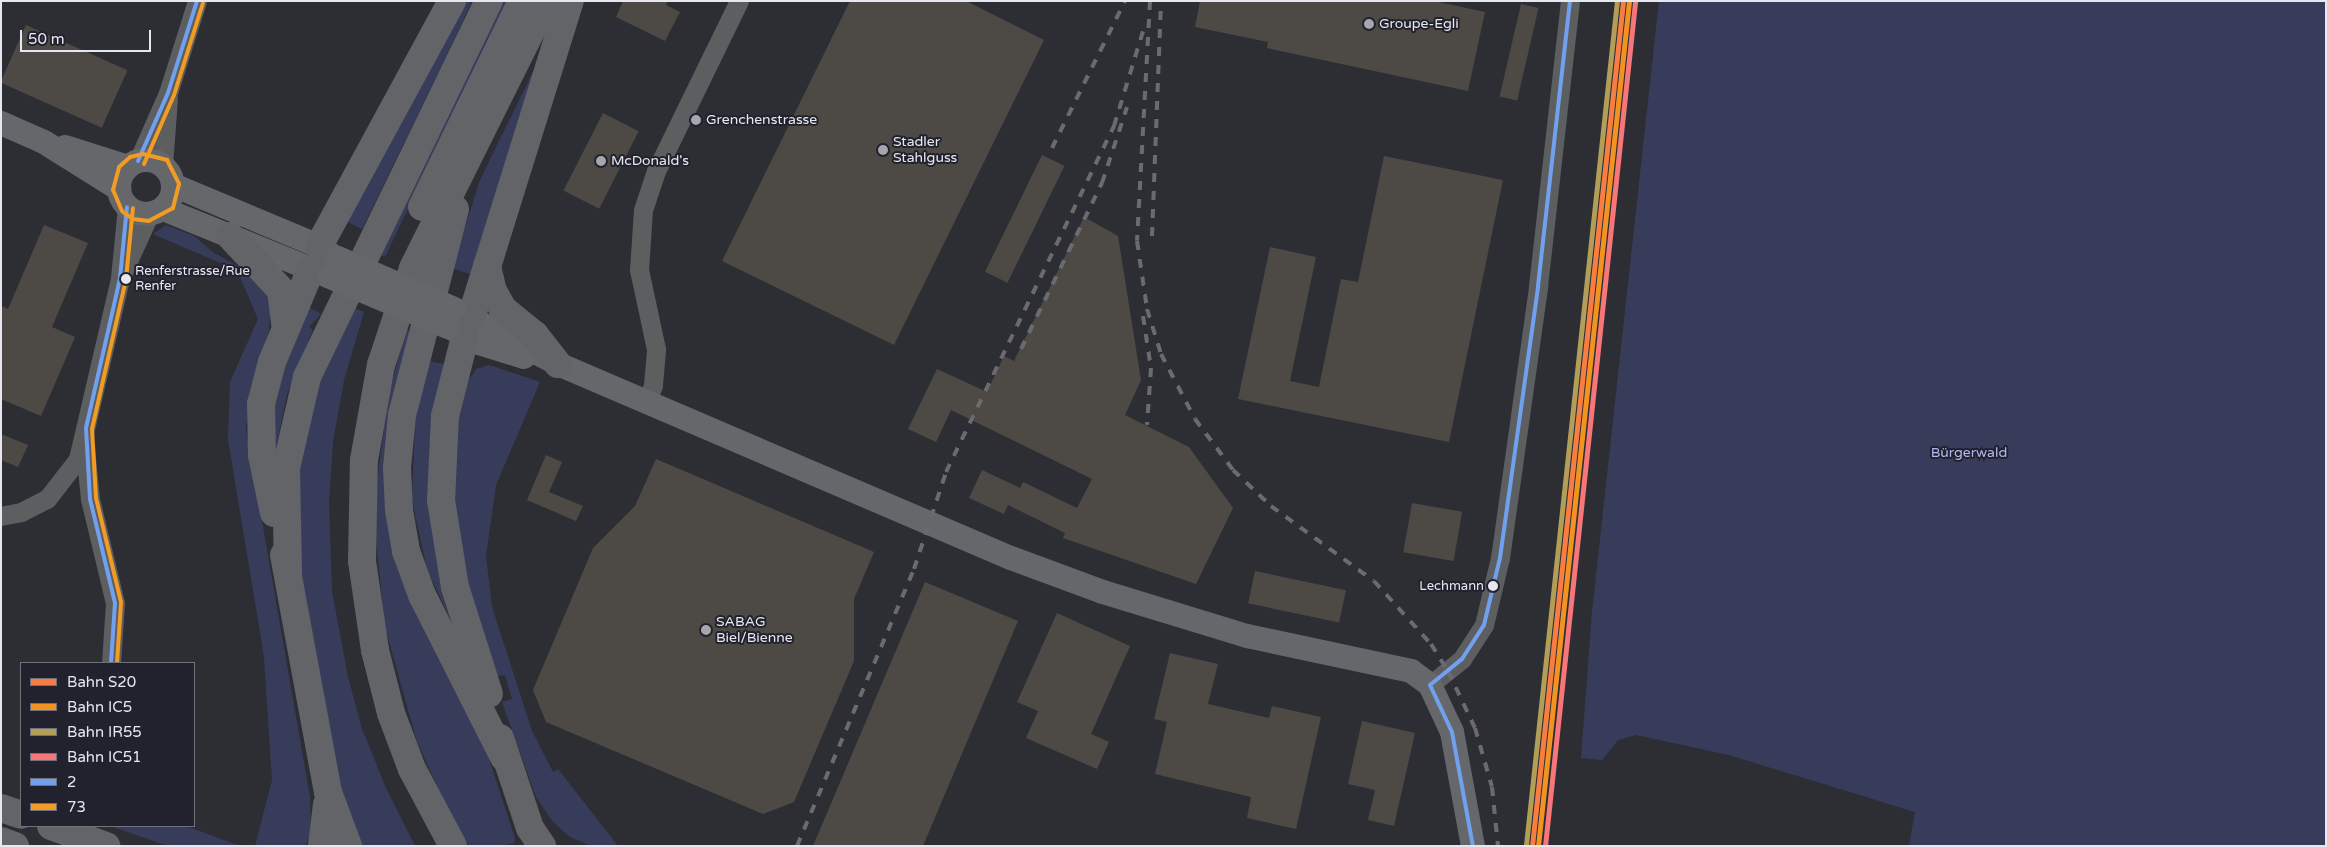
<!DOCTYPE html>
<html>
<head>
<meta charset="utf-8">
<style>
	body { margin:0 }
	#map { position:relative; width:2327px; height:847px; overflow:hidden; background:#2d2e34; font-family:"Varela Round",sans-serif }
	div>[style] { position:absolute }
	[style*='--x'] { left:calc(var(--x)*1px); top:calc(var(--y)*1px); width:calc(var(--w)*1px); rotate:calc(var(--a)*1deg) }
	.green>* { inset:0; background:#383c5b }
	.building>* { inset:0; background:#4d4a45; transform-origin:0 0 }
	.minor>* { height:19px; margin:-9.5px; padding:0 9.5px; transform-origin:9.5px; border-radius:9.5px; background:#5d5e60 }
	.major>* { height:24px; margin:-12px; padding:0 12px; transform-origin:12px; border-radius:12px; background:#66676a }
	.major>.ring { margin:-12px; padding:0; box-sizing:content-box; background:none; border:24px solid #66676a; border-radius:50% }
	.highway>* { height:28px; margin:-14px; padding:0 14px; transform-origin:14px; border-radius:14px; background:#636468 }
	.rail>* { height:4px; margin-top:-2px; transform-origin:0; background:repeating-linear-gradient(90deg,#6b6b6f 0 9px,transparent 0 18px) }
	.major-bridge>* { height:24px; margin:-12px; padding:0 12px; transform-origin:12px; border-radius:12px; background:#66676a }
	.bus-1>* { height:4px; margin:-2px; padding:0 2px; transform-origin:2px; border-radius:2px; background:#71a1ee }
	.bus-2>* { height:4px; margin:-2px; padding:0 2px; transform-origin:2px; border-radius:2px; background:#f29c23 }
	.rail-1>* { height:5px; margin:-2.5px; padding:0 2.5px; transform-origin:2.5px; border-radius:2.5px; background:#f77d43 }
	.rail-2>* { height:5px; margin:-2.5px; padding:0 2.5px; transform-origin:2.5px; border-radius:2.5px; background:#f29220 }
	.rail-3>* { height:5px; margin:-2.5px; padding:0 2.5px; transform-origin:2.5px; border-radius:2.5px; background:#b29e56 }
	.rail-4>* { height:5px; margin:-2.5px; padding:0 2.5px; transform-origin:2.5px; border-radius:2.5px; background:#f77679 }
	.dots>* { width:14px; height:14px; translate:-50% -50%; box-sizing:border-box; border:2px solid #21222d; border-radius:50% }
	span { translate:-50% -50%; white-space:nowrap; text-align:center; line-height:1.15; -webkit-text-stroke:4px #21222d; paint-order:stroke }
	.bus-label { font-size:13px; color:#e6e7ef }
	.left { translate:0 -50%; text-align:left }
	.right { translate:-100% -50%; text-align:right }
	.poi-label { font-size:14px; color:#e6e7ef }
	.park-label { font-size:14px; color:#b2b9f3 }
	.frame { position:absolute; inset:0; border:2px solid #e6e7ef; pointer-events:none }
	.legend { position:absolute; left:20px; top:662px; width:175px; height:165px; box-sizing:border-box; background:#21222d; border:1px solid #70717b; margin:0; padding:6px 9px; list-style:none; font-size:15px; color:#e6e7ef }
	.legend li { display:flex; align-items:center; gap:10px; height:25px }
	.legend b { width:25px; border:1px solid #70717b }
	.scale { position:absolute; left:20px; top:30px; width:131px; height:22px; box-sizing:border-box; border:2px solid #e6e7ef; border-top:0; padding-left:6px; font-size:15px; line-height:18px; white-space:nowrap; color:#e6e7ef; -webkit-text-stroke:4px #21222d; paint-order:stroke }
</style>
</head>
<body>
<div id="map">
	<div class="green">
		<i style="clip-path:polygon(467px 1px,472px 1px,449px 51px,362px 229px,344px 220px)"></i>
		<i style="clip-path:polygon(498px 1px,507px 1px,385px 257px,374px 252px)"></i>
		<i style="clip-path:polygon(1659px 1px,2326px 1px,2326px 846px,1909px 846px,1915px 812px,1729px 755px,1636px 735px,1618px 740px,1602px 760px,1581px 758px,1592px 612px)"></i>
		<i style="clip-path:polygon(544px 49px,476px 276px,452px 268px,480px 180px)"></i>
		<i style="clip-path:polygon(166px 225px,194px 236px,214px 253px,247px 271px,258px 280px,271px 301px,269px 331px,250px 390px,246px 429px,310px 797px,311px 831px,306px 846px,255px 846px,272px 780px,264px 657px,228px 439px,230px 382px,258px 319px,237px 270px,153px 234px)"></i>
		<i style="clip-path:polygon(304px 304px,321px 314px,309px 327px,313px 330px,287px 394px,274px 457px,266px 415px)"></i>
		<i style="clip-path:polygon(348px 305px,364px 312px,344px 380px,333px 442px,329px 501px,332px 591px,348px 677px,362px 729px,386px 788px,415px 846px,355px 846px,347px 827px,298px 563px,296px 443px)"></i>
		<i style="clip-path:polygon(406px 330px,415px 334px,391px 462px,515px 838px,514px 843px,502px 846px,469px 846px,450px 814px,417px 742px,385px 627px,376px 539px,377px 483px,388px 397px)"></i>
		<i style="clip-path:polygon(428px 361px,445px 364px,456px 632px,427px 569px,412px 500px,415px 422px)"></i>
		<i style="clip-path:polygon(489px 365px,540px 382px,496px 485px,486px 556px,492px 607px,532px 731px,553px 772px,558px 769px,618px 846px,591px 846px,570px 837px,553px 822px,536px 797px,502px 702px,512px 699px,505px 675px,494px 677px,458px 552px,452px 458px,465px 376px,471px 377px,476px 369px)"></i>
		<i style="clip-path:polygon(110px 826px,186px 826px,240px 846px,168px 846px)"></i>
	</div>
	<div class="building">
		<i style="clip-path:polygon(623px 1px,668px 1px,666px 5px,680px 12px,665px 41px,616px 17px)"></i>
		<i style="clip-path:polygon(850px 1px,966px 1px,1044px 40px,894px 345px,722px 261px)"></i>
		<i style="clip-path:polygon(1200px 1px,1434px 1px,1485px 12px,1468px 91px,1267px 48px,1268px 42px,1195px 27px)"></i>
		<i style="left:1521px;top:4px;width:18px;height:95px;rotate:13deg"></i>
		<i style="left:26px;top:25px;width:111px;height:63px;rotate:24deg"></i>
		<i style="left:603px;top:113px;width:40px;height:87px;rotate:27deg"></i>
		<i style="left:1042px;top:155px;width:25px;height:130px;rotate:26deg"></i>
		<i style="clip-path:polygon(1384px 156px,1503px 180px,1449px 442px,1238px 399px,1270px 247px,1316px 257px,1290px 381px,1319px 387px,1341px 279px,1358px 282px)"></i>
		<i style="clip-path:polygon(1084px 217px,1118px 236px,1141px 380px,1125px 415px,1189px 447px,1233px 508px,1196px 584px,1063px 538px,1065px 533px,1008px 505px,1004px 514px,969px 498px,982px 470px,1020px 488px,1023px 482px,1077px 508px,1092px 479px,951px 410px,936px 442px,908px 429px,937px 369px,987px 392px,1004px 356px,1014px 361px)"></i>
		<i style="clip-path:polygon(44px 225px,88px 243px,52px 327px,75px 337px,41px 416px,1px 399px,1px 306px,8px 309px)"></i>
		<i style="clip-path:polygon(1px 434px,28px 445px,18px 467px,1px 460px)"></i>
		<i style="clip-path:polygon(546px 455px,562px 462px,549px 492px,583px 506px,576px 521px,527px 500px)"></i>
		<i style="clip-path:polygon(656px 459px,874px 552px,854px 599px,854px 661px,794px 802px,763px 814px,546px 722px,533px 690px,593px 548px,635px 506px)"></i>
		<i style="left:1412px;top:503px;width:51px;height:50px;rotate:10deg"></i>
		<i style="left:1255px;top:571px;width:93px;height:33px;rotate:12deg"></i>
		<i style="clip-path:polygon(925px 582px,1018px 621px,923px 846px,813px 846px)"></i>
		<i style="clip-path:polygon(1057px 613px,1130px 646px,1091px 734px,1109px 742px,1097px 769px,1026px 738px,1038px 711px,1017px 702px)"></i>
		<i style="clip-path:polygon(1170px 653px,1218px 664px,1208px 704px,1269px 718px,1272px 706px,1321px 717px,1296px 829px,1247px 818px,1251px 797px,1155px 774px,1167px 722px,1154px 719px)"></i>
		<i style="clip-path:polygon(1362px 721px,1415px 733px,1394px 826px,1368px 820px,1375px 790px,1348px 784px)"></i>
	</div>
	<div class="minor">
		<i style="--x:138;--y:161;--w:74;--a:-66.2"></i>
		<i style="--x:168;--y:93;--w:96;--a:-72.5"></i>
		<i style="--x:163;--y:165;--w:66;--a:-85.7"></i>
		<i style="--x:123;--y:272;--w:63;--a:-65.5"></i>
		<i style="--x:647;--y:401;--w:17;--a:-69"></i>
		<i style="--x:653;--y:385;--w:36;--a:-85"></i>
		<i style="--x:656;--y:349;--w:81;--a:-102.1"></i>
		<i style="--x:639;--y:270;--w:60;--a:-86.2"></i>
		<i style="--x:643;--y:210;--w:41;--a:-71.6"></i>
		<i style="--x:656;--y:171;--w:189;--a:-64"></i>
		<i style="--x:85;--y:448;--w:51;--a:84.4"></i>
		<i style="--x:90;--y:499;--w:107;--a:76.5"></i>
		<i style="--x:115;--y:603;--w:60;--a:93.8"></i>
		<i style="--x:1;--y:516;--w:20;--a:-11"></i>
		<i style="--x:21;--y:512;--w:29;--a:-27"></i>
		<i style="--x:47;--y:499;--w:51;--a:-52.2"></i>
		<i style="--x:78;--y:459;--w:186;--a:-76.9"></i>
		<i style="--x:120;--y:278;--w:71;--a:-84.4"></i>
		<i style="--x:1430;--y:685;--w:41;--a:-39.1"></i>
		<i style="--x:1462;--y:659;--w:40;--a:-57.1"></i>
		<i style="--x:1484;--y:625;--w:69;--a:-76.6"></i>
		<i style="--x:1500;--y:558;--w:275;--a:-82"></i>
		<i style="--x:1538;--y:286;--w:287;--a:-83.6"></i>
	</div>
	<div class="major">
		<i style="--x:1;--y:123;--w:47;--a:23.8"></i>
		<i style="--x:44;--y:142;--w:89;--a:32.1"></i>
		<i style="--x:65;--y:147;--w:66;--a:17.6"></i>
		<i class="ring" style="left:119px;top:160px;width:30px;height:30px"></i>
		<i style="--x:173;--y:185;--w:158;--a:22.7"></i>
		<i style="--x:319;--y:246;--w:17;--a:36"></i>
		<i style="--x:163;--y:209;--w:178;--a:22.1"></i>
		<i style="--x:454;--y:309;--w:118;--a:27.9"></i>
		<i style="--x:558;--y:364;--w:493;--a:23.2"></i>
		<i style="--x:1011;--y:558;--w:98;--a:20.3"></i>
		<i style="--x:1103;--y:592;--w:151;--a:17"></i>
		<i style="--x:1247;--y:636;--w:168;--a:12"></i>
		<i style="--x:1411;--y:671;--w:24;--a:36"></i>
		<i style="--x:1430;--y:685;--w:52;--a:64.9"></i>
		<i style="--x:1452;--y:732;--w:116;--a:79.6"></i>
		<i style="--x:449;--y:327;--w:34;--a:28"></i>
		<i style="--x:479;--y:343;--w:47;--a:17.3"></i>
	</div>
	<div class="highway">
		<i style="--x:422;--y:207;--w:229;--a:-64.1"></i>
		<i style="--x:455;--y:209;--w:213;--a:104.4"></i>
		<i style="--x:402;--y:415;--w:53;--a:95.4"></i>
		<i style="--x:397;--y:468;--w:42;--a:87.3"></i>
		<i style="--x:399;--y:510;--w:42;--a:80.3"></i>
		<i style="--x:406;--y:551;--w:47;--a:70"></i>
		<i style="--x:422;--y:595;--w:182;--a:63.2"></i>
		<i style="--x:230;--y:236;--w:74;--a:46.6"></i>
		<i style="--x:281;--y:290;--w:35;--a:83"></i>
		<i style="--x:319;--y:246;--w:279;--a:-61.5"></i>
		<i style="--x:487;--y:266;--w:26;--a:77"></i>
		<i style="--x:493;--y:291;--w:21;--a:61"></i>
		<i style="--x:503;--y:309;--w:41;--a:39.1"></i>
		<i style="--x:535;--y:335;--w:37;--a:52"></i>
		<i style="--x:471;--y:318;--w:332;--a:-72.7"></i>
		<i style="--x:465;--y:337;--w:81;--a:104.2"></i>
		<i style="--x:445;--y:416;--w:84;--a:92.7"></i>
		<i style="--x:441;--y:500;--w:88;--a:80.9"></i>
		<i style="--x:455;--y:587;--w:112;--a:72.4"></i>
		<i style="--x:274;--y:513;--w:59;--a:-101.7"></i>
		<i style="--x:262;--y:455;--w:51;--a:-91.1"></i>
		<i style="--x:261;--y:404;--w:43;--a:-75.3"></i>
		<i style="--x:272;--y:362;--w:101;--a:-67.2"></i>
		<i style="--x:284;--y:555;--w:241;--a:79.5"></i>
		<i style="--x:328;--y:792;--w:58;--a:69.7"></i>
		<i style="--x:288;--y:572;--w:104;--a:-91.1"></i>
		<i style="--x:286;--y:468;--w:93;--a:-77"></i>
		<i style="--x:307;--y:377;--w:418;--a:-64.2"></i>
		<i style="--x:500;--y:738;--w:95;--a:71.6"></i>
		<i style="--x:530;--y:828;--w:22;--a:56"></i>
		<i style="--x:1;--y:808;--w:21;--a:19"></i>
		<i style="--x:51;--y:826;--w:59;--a:20"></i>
		<i style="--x:1;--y:841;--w:15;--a:20"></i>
		<i style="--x:322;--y:846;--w:42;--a:-83.2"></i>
		<i style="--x:453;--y:846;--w:87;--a:-118"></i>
		<i style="--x:412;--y:769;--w:60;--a:-110.6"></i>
		<i style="--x:391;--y:713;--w:65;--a:-104.3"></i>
		<i style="--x:375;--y:650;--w:90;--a:-98.3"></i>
		<i style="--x:362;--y:561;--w:101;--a:-88.9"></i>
		<i style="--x:364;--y:460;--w:97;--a:-79.9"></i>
		<i style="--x:381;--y:365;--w:102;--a:-71.7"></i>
		<i style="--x:413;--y:268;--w:298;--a:-63.5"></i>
	</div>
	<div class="rail">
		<i style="--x:1150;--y:1;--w:240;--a:93.1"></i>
		<i style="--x:1137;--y:241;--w:69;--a:81.6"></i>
		<i style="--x:1147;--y:309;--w:47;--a:72.7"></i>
		<i style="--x:1161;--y:354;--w:73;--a:62.4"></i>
		<i style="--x:1195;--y:419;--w:64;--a:53.3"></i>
		<i style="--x:1233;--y:470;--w:52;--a:43.5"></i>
		<i style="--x:1271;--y:506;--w:127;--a:36.1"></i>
		<i style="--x:1374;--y:581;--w:85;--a:47.9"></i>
		<i style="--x:1431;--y:644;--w:32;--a:58"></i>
		<i style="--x:1448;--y:671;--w:63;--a:64.7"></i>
		<i style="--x:1475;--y:728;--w:61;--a:73.9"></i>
		<i style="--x:1492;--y:787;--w:59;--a:84.2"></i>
		<i style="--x:1052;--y:148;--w:164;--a:-63.6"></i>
		<i style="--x:1152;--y:236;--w:235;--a:-87.8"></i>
		<i style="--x:1143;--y:316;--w:53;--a:81.3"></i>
		<i style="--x:1151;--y:368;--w:57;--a:94"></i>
		<i style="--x:1021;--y:349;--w:185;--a:-64"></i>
		<i style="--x:1102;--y:183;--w:80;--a:-71.8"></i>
		<i style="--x:797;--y:846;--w:301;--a:-67.1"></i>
		<i style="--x:914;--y:569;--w:102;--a:-71.7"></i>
		<i style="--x:946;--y:472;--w:385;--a:-64.1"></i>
		<i style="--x:1114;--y:126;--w:99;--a:-73"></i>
	</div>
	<div class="major-bridge">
		<i style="--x:338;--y:258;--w:127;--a:23.7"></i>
		<i style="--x:330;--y:277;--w:128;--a:23"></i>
	</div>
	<div class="bus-1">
		<i style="--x:138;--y:161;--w:74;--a:-66.2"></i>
		<i style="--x:168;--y:93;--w:96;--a:-72.5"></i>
		<i style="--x:111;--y:663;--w:60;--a:-86.2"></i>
		<i style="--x:115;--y:603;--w:107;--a:-103.5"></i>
		<i style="--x:90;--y:499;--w:71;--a:-93.2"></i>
		<i style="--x:86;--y:428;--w:154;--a:-77.2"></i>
		<i style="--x:120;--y:278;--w:71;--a:-84.4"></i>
		<i style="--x:1430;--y:685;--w:41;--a:-39.1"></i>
		<i style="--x:1462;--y:659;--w:40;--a:-57.1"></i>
		<i style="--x:1484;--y:625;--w:69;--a:-76.6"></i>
		<i style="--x:1500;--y:558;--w:275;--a:-82"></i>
		<i style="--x:1538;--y:286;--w:287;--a:-83.6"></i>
		<i style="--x:1430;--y:685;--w:52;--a:64.9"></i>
		<i style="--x:1452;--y:732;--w:116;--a:79.6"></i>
	</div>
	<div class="bus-2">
		<i style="--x:144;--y:164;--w:75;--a:-66.5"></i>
		<i style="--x:174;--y:95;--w:96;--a:-72.5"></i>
		<i style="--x:122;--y:211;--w:23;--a:-113"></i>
		<i style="--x:113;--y:190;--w:24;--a:-75"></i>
		<i style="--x:119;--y:167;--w:15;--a:-42"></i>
		<i style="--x:130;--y:157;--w:13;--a:-13"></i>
		<i style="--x:143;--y:154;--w:25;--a:14"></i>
		<i style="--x:167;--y:160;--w:27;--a:63"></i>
		<i style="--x:179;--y:184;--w:25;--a:104"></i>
		<i style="--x:173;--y:208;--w:27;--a:152"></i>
		<i style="--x:149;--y:221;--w:16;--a:-173"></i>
		<i style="--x:133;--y:219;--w:12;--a:-145"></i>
		<i style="--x:117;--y:663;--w:61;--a:-86.2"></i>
		<i style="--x:121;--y:602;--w:107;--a:-103.5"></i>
		<i style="--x:96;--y:498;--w:69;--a:-93.3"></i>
		<i style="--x:92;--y:429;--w:154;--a:-77.2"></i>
		<i style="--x:126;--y:279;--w:71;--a:-84.4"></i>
	</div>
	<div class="rail-1">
		<i style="--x:1532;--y:846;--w:850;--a:-83.85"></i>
	</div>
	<div class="rail-2">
		<i style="--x:1538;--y:846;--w:849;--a:-83.85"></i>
	</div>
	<div class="rail-3">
		<i style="--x:1526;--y:845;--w:849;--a:-83.85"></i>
	</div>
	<div class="rail-4">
		<i style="--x:1545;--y:846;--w:849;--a:-83.91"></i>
	</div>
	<div class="dots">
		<i style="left:1369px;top:24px;background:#a5a6ae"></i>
		<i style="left:696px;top:120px;background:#a5a6ae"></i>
		<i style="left:883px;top:150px;background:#a5a6ae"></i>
		<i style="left:601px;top:161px;background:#a5a6ae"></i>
		<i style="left:126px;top:279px;background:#e6e7ef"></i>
		<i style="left:1493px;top:586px;background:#e6e7ef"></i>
		<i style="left:706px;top:630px;background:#a5a6ae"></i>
	</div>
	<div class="bus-label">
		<span class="left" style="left:135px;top:279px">Renferstrasse/Rue<br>Renfer</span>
		<span class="right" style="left:1484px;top:586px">Lechmann</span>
	</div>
	<div class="poi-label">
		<span class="left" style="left:1379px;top:24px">Groupe-Egli</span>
		<span class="left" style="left:706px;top:120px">Grenchenstrasse</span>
		<span class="left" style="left:893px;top:150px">Stadler<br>Stahlguss</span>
		<span class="left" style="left:611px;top:161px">McDonald's</span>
		<span class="left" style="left:716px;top:630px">SABAG<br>Biel/Bienne</span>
	</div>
	<div class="park-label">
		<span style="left:1969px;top:453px">Bürgerwald</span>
	</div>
	<div class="frame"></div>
	<ul class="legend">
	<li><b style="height:6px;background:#f77d43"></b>Bahn S20</li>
	<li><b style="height:6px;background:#f29220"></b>Bahn IC5</li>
	<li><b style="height:6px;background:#b29e56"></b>Bahn IR55</li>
	<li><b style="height:6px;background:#f77679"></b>Bahn IC51</li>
	<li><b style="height:6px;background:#71a1ee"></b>2</li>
	<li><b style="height:6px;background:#f29c23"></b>73</li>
	</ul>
	<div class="scale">50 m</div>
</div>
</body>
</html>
